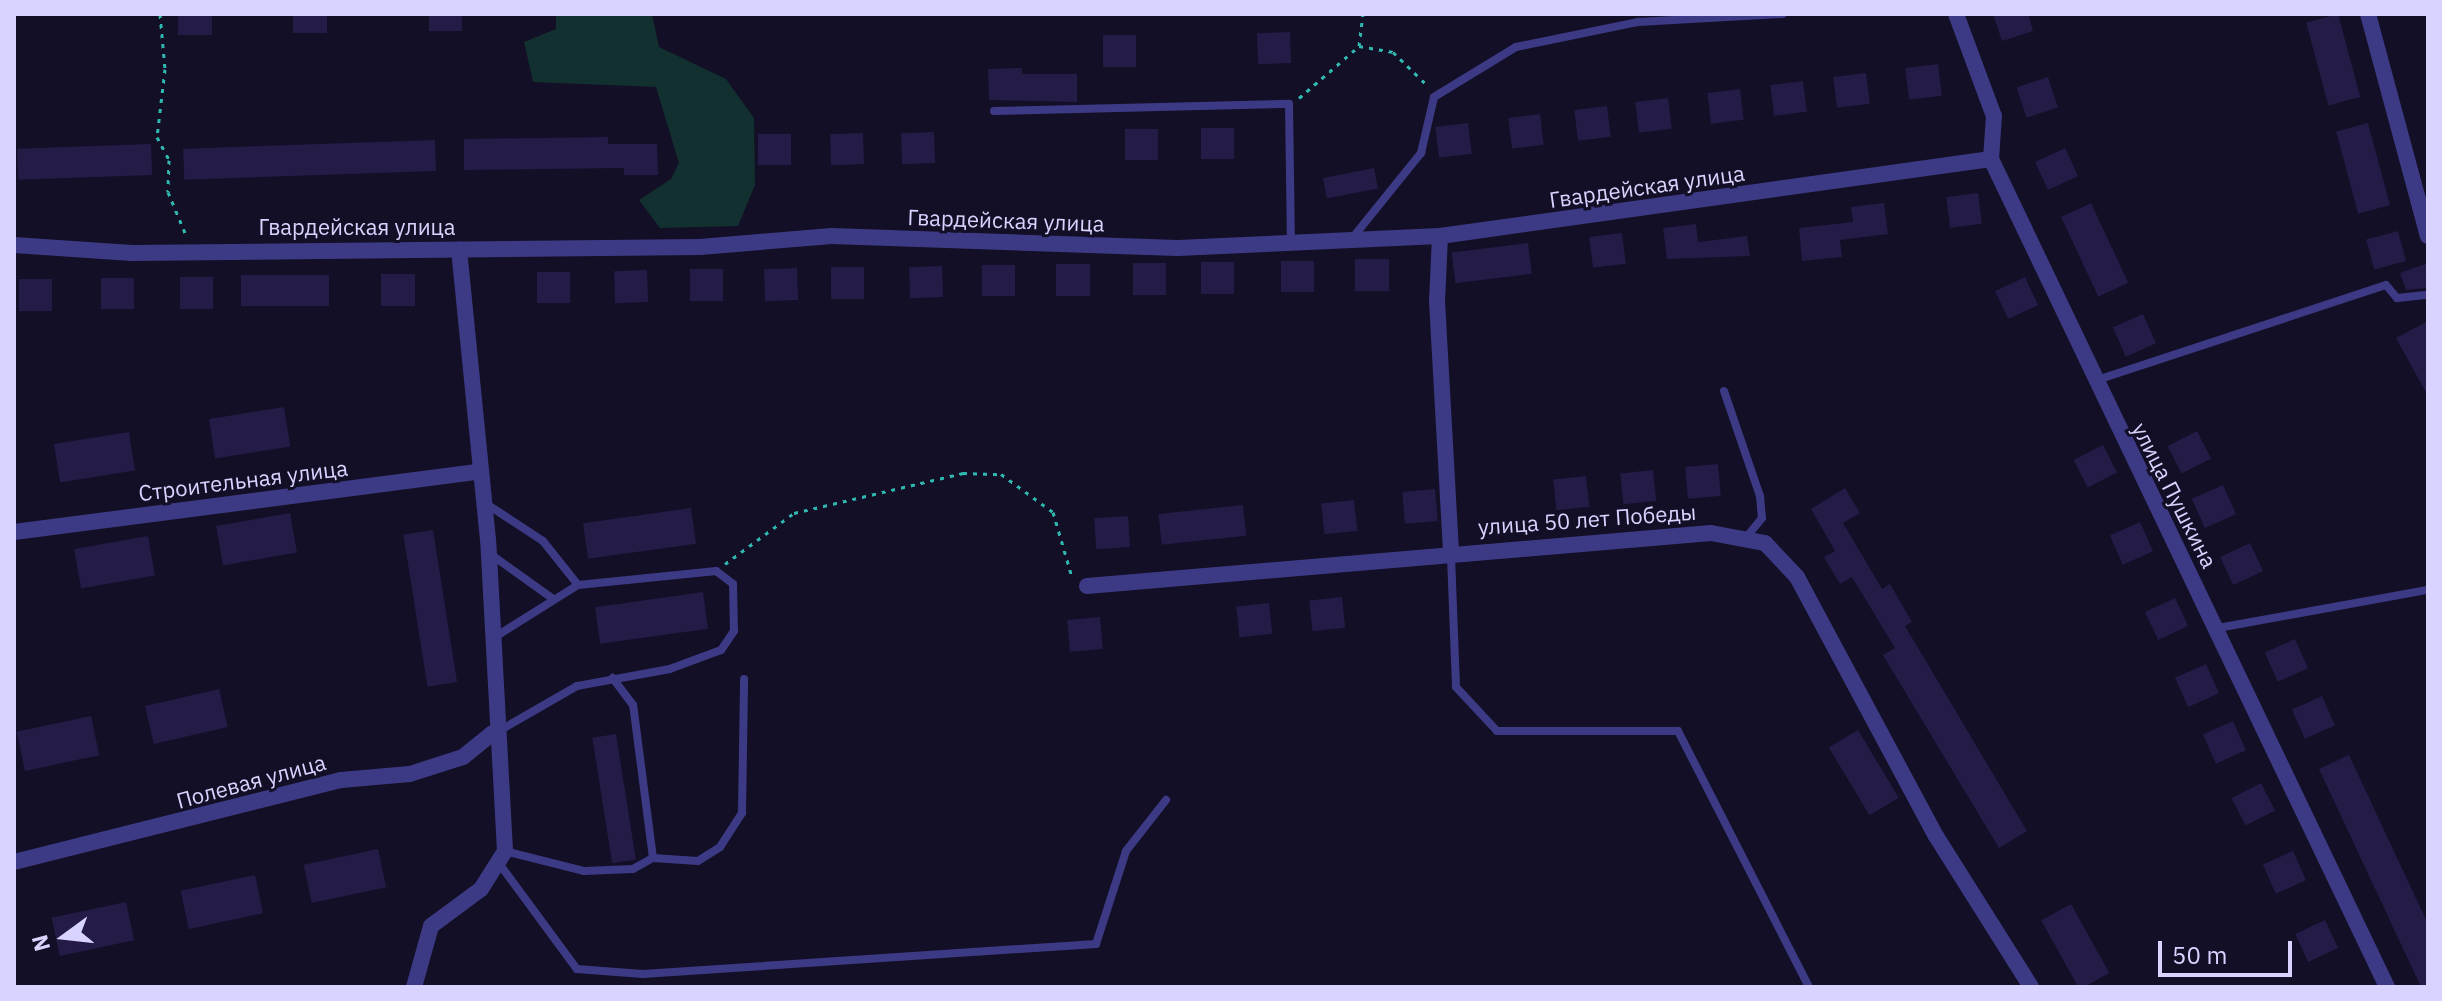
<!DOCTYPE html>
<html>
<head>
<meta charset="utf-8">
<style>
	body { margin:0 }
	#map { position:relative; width:2442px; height:1001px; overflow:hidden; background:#130f26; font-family:"IBM Plex Sans",sans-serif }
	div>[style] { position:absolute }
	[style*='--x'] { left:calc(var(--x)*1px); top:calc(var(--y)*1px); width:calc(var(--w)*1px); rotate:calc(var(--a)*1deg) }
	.green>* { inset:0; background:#12302f }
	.building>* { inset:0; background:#241b47; transform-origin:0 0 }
	.path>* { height:3px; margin-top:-1.5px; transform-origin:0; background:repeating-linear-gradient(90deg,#2fb8b0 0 4px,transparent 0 10px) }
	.service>* { height:8px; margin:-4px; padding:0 4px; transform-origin:4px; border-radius:4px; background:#3d3a85 }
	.minor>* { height:16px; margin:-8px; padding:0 8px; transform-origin:8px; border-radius:8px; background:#3d3a85 }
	span { translate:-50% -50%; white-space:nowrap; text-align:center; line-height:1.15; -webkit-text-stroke:6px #130f26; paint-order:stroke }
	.street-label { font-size:22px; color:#d9d4ff }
	.frame { position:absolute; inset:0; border:16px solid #d9d4ff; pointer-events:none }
	.north { position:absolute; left:24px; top:897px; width:80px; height:80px; -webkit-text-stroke:6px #130f26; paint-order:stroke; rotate:255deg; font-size:22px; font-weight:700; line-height:32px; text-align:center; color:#d9d4ff }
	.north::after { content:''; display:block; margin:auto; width:28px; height:36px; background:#d9d4ff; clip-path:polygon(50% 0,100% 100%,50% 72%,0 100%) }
	.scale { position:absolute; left:2158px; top:941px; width:134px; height:36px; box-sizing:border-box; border:4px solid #d9d4ff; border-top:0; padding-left:10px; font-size:24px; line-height:28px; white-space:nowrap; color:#d9d4ff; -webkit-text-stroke:6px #130f26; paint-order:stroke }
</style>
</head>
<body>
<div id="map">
	<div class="green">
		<i style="clip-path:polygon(556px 14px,652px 14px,659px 47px,726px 79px,754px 118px,755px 185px,738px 226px,660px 228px,639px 200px,671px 179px,679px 163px,656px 87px,533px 82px,524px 42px,556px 29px)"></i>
	</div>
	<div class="building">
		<i style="left:178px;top:14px;width:34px;height:21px"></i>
		<i style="left:293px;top:14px;width:34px;height:19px"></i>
		<i style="left:429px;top:14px;width:33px;height:17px"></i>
		<i style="clip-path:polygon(1993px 14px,2028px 14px,2033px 31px,2002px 41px)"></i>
		<i style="left:2338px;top:14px;width:86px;height:33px;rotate:75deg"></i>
		<i style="left:1290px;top:32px;width:31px;height:33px;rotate:88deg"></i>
		<i style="left:1103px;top:35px;width:33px;height:32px"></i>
		<i style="left:1938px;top:64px;width:32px;height:33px;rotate:83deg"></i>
		<i style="clip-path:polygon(1022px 68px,1022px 74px,1077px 74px,1077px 102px,989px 100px,988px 69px)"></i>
		<i style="left:1866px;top:73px;width:31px;height:33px;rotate:83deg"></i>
		<i style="left:2048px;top:77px;width:32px;height:33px;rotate:72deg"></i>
		<i style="left:1803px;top:81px;width:31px;height:33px;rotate:83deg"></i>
		<i style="left:1740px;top:89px;width:31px;height:33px;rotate:83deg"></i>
		<i style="left:1668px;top:98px;width:31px;height:33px;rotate:83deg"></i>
		<i style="left:1607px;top:106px;width:31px;height:33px;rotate:83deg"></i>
		<i style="left:1540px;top:114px;width:31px;height:32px;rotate:83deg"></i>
		<i style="left:1468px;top:123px;width:31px;height:33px;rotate:83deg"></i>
		<i style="left:2368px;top:123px;width:85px;height:33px;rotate:75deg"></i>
		<i style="left:1201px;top:128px;width:33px;height:31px"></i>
		<i style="left:1125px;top:129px;width:33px;height:31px"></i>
		<i style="left:934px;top:132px;width:31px;height:33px;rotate:88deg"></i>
		<i style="left:863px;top:133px;width:31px;height:33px;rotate:88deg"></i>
		<i style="left:791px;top:134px;width:31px;height:33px;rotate:90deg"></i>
		<i style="clip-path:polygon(608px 137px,608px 144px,657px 144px,658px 175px,624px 175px,624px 168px,464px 170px,464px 139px)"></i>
		<i style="left:435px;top:140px;width:31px;height:252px;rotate:88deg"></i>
		<i style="left:151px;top:144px;width:31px;height:134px;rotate:88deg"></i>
		<i style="left:2065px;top:148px;width:31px;height:33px;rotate:65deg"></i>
		<i style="left:1374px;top:168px;width:21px;height:52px;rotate:79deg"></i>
		<i style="left:1978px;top:193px;width:31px;height:32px;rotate:83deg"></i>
		<i style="clip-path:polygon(1884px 203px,1888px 234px,1840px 240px,1842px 257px,1802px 261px,1799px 228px,1853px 222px,1851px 207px)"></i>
		<i style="left:2091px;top:203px;width:88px;height:33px;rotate:65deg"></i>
		<i style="clip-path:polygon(1696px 224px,1698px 242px,1747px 236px,1750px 256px,1667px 259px,1663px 228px)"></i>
		<i style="left:2398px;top:231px;width:31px;height:33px;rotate:75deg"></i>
		<i style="left:1622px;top:233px;width:31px;height:33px;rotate:83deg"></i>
		<i style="left:1528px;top:243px;width:31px;height:77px;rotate:83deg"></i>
		<i style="left:1389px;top:259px;width:32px;height:34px;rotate:90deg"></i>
		<i style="left:1281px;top:261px;width:33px;height:31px"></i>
		<i style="left:1201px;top:262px;width:33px;height:32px"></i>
		<i style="left:1133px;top:263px;width:33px;height:32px"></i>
		<i style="clip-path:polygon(2428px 263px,2428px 288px,2406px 290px,2400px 273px)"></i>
		<i style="left:1056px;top:264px;width:34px;height:32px"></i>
		<i style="left:1015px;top:265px;width:31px;height:33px;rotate:90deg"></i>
		<i style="left:942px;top:266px;width:31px;height:33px;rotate:88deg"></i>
		<i style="left:864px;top:267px;width:32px;height:33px;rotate:90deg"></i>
		<i style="left:797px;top:268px;width:32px;height:33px;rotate:88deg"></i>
		<i style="left:723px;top:269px;width:32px;height:33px;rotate:90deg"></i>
		<i style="left:647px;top:270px;width:32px;height:33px;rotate:88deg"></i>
		<i style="left:537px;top:272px;width:33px;height:31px"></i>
		<i style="left:381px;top:274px;width:34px;height:32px"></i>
		<i style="left:329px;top:275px;width:31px;height:88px;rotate:90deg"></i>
		<i style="left:180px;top:277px;width:33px;height:32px"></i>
		<i style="left:2025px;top:277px;width:31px;height:33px;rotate:65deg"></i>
		<i style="left:134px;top:278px;width:31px;height:33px;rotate:90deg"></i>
		<i style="left:52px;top:279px;width:32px;height:33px;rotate:90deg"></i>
		<i style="left:2143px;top:314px;width:32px;height:33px;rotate:66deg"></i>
		<i style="clip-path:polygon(2428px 321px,2428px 396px,2396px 338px)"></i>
		<i style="left:284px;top:407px;width:40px;height:76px;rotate:81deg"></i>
		<i style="left:2197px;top:431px;width:31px;height:33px;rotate:63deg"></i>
		<i style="left:129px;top:432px;width:39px;height:76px;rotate:81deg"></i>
		<i style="left:2103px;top:445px;width:31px;height:33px;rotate:63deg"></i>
		<i style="left:1718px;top:464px;width:32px;height:33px;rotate:85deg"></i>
		<i style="left:1653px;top:470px;width:31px;height:33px;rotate:84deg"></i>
		<i style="left:1586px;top:476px;width:31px;height:33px;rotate:84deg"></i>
		<i style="left:2223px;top:485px;width:32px;height:34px;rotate:66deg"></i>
		<i style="clip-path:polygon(1845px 488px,1860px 513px,1843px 523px,1882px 589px,1890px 584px,1912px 622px,1905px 626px,2027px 831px,1999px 848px,1883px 655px,1895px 648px,1852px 577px,1840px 584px,1824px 557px,1835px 551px,1811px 509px)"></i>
		<i style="left:1435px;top:489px;width:32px;height:33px;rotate:85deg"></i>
		<i style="left:1354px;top:500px;width:31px;height:33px;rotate:84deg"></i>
		<i style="left:1243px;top:505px;width:31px;height:85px;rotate:84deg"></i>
		<i style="left:691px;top:508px;width:36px;height:109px;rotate:82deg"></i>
		<i style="left:290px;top:513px;width:40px;height:75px;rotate:80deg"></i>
		<i style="left:1128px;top:516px;width:31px;height:34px;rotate:86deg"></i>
		<i style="left:2140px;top:522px;width:32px;height:33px;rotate:66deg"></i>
		<i style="left:433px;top:530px;width:154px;height:30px;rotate:81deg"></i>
		<i style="left:148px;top:536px;width:40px;height:75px;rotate:80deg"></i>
		<i style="left:2250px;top:543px;width:31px;height:33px;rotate:65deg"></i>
		<i style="left:703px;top:592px;width:37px;height:109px;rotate:82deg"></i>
		<i style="left:1342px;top:597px;width:31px;height:33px;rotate:84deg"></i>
		<i style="left:2175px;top:598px;width:31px;height:33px;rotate:65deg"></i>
		<i style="left:1269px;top:603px;width:31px;height:33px;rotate:84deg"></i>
		<i style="left:1100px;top:617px;width:32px;height:33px;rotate:85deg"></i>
		<i style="left:2295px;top:639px;width:32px;height:33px;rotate:66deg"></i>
		<i style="left:2206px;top:664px;width:32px;height:34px;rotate:66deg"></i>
		<i style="left:219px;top:689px;width:39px;height:76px;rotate:77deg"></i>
		<i style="left:2322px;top:696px;width:32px;height:33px;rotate:66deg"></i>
		<i style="left:91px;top:716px;width:40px;height:76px;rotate:78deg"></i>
		<i style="left:2233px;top:721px;width:32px;height:33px;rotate:66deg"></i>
		<i style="left:1858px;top:730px;width:79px;height:34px;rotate:59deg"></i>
		<i style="left:616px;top:734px;width:127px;height:24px;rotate:81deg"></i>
		<i style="clip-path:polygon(2349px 755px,2428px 924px,2428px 987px,2421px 987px,2319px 769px)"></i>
		<i style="left:2261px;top:783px;width:31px;height:33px;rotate:63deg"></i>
		<i style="left:378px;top:849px;width:39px;height:76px;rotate:78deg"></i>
		<i style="left:2293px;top:851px;width:32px;height:33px;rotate:66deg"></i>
		<i style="left:255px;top:875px;width:39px;height:76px;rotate:78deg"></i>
		<i style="left:126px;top:902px;width:39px;height:76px;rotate:78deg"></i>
		<i style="left:2071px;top:904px;width:79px;height:34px;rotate:61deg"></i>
		<i style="left:2325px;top:920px;width:31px;height:33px;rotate:65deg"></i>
	</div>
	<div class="path">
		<i style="--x:160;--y:14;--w:55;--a:84.8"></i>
		<i style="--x:165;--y:69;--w:68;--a:96.7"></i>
		<i style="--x:157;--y:137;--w:26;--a:62"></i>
		<i style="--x:169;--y:160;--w:32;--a:92"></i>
		<i style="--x:168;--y:192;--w:47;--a:67.3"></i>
		<i style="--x:1359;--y:46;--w:35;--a:10"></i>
		<i style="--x:1393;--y:52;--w:49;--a:44.2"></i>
		<i style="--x:1299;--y:98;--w:79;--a:-40.9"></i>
		<i style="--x:1359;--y:46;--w:32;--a:-83"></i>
		<i style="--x:725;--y:564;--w:86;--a:-36.5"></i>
		<i style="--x:794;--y:513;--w:174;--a:-13.3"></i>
		<i style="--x:963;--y:473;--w:38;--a:2"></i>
		<i style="--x:1001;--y:474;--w:64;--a:36.2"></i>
		<i style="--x:1053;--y:512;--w:68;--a:73.7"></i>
	</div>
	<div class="service">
		<i style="--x:994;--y:111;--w:295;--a:-1.4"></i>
		<i style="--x:1289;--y:104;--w:137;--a:89.2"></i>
		<i style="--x:1354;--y:236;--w:107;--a:-51.1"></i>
		<i style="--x:1421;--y:153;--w:57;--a:-76.9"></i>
		<i style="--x:1434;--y:97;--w:96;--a:-31.4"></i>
		<i style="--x:1516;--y:47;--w:125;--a:-11.6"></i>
		<i style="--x:1638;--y:22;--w:145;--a:-3.2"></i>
		<i style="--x:2097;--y:380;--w:304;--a:-18.2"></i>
		<i style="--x:2386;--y:285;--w:17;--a:50"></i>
		<i style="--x:2397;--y:298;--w:31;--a:-6"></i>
		<i style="--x:1724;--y:391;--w:111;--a:71.1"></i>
		<i style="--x:1760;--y:496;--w:22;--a:85"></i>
		<i style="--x:1762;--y:518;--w:27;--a:129"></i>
		<i style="--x:485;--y:503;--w:69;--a:33.2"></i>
		<i style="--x:543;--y:541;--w:56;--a:51.5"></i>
		<i style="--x:578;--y:585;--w:139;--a:-5.8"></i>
		<i style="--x:716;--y:571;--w:21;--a:37"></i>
		<i style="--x:733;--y:584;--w:47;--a:88.8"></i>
		<i style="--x:734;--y:631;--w:23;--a:124"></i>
		<i style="--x:721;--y:650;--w:54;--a:159.6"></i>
		<i style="--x:670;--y:669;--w:95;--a:169.6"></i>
		<i style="--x:577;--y:686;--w:92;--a:150.1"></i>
		<i style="--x:489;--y:553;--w:79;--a:35.7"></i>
		<i style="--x:1451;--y:556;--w:131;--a:87.8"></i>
		<i style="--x:1456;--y:687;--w:60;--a:47"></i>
		<i style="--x:1497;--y:731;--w:181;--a:0"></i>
		<i style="--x:1678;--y:731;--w:288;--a:62.9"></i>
		<i style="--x:2218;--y:628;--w:213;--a:-10.3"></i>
		<i style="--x:495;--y:637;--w:98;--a:-32.1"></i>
		<i style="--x:505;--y:851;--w:81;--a:14.2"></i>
		<i style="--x:584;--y:871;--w:49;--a:-2.3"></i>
		<i style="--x:633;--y:869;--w:23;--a:-29"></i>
		<i style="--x:653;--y:858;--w:154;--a:-97.4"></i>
		<i style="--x:633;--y:705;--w:34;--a:-127"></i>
		<i style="--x:653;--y:858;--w:45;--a:3.8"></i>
		<i style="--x:698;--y:861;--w:26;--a:-32"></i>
		<i style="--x:720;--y:847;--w:40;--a:-57.1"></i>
		<i style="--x:742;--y:813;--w:134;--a:-89.1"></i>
		<i style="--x:498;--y:862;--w:133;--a:53.6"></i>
		<i style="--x:577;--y:969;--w:66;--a:4.3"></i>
		<i style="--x:643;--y:974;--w:454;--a:-3.8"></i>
		<i style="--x:1096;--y:944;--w:98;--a:-72.1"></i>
		<i style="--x:1126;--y:851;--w:65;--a:-51.9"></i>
	</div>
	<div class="minor">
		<i style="--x:1956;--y:14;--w:109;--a:69.6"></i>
		<i style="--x:1994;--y:116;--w:43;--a:94"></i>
		<i style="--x:1991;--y:159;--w:918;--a:64.44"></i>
		<i style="--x:2368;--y:14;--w:230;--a:74.9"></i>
		<i style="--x:1440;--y:236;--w:65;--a:92.6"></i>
		<i style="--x:1437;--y:301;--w:250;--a:86.8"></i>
		<i style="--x:14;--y:245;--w:118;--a:3.9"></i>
		<i style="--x:132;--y:253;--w:568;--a:-0.61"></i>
		<i style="--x:700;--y:247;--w:132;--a:-4.8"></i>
		<i style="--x:832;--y:236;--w:346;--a:2"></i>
		<i style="--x:1178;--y:248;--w:262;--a:-2.6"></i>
		<i style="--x:1440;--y:236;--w:556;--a:-7.96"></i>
		<i style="--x:14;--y:532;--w:467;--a:-7.4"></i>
		<i style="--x:1087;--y:586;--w:626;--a:-4.85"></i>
		<i style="--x:1711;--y:533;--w:55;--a:10.5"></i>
		<i style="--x:1765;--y:543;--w:47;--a:46.7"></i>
		<i style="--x:1797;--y:577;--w:294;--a:61.8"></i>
		<i style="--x:1936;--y:836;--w:178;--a:57.8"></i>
		<i style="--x:14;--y:862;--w:337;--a:-14.1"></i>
		<i style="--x:341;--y:780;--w:69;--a:-5"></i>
		<i style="--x:410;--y:774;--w:56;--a:-17.8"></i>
		<i style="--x:463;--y:757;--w:38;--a:-39"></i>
		<i style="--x:414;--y:987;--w:63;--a:-74.4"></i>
		<i style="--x:431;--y:926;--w:62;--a:-36.5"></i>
		<i style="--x:481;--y:889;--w:45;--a:-57.7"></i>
		<i style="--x:505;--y:851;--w:311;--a:-93.1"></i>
		<i style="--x:488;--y:540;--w:292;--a:-95.7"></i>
	</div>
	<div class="street-label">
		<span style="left:1647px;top:186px;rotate:-8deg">Гвардейская улица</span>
		<span style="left:1006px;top:220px;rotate:2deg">Гвардейская улица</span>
		<span style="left:357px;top:227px">Гвардейская улица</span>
		<span style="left:243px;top:480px;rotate:-7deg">Строительная улица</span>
		<span style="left:2175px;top:495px;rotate:63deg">улица Пушкина</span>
		<span style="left:1587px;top:519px;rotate:-4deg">улица 50 лет Победы</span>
		<span style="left:251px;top:781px;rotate:-15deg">Полевая улица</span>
	</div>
	<div class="frame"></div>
	<div class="north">N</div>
	<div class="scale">50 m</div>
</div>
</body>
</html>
